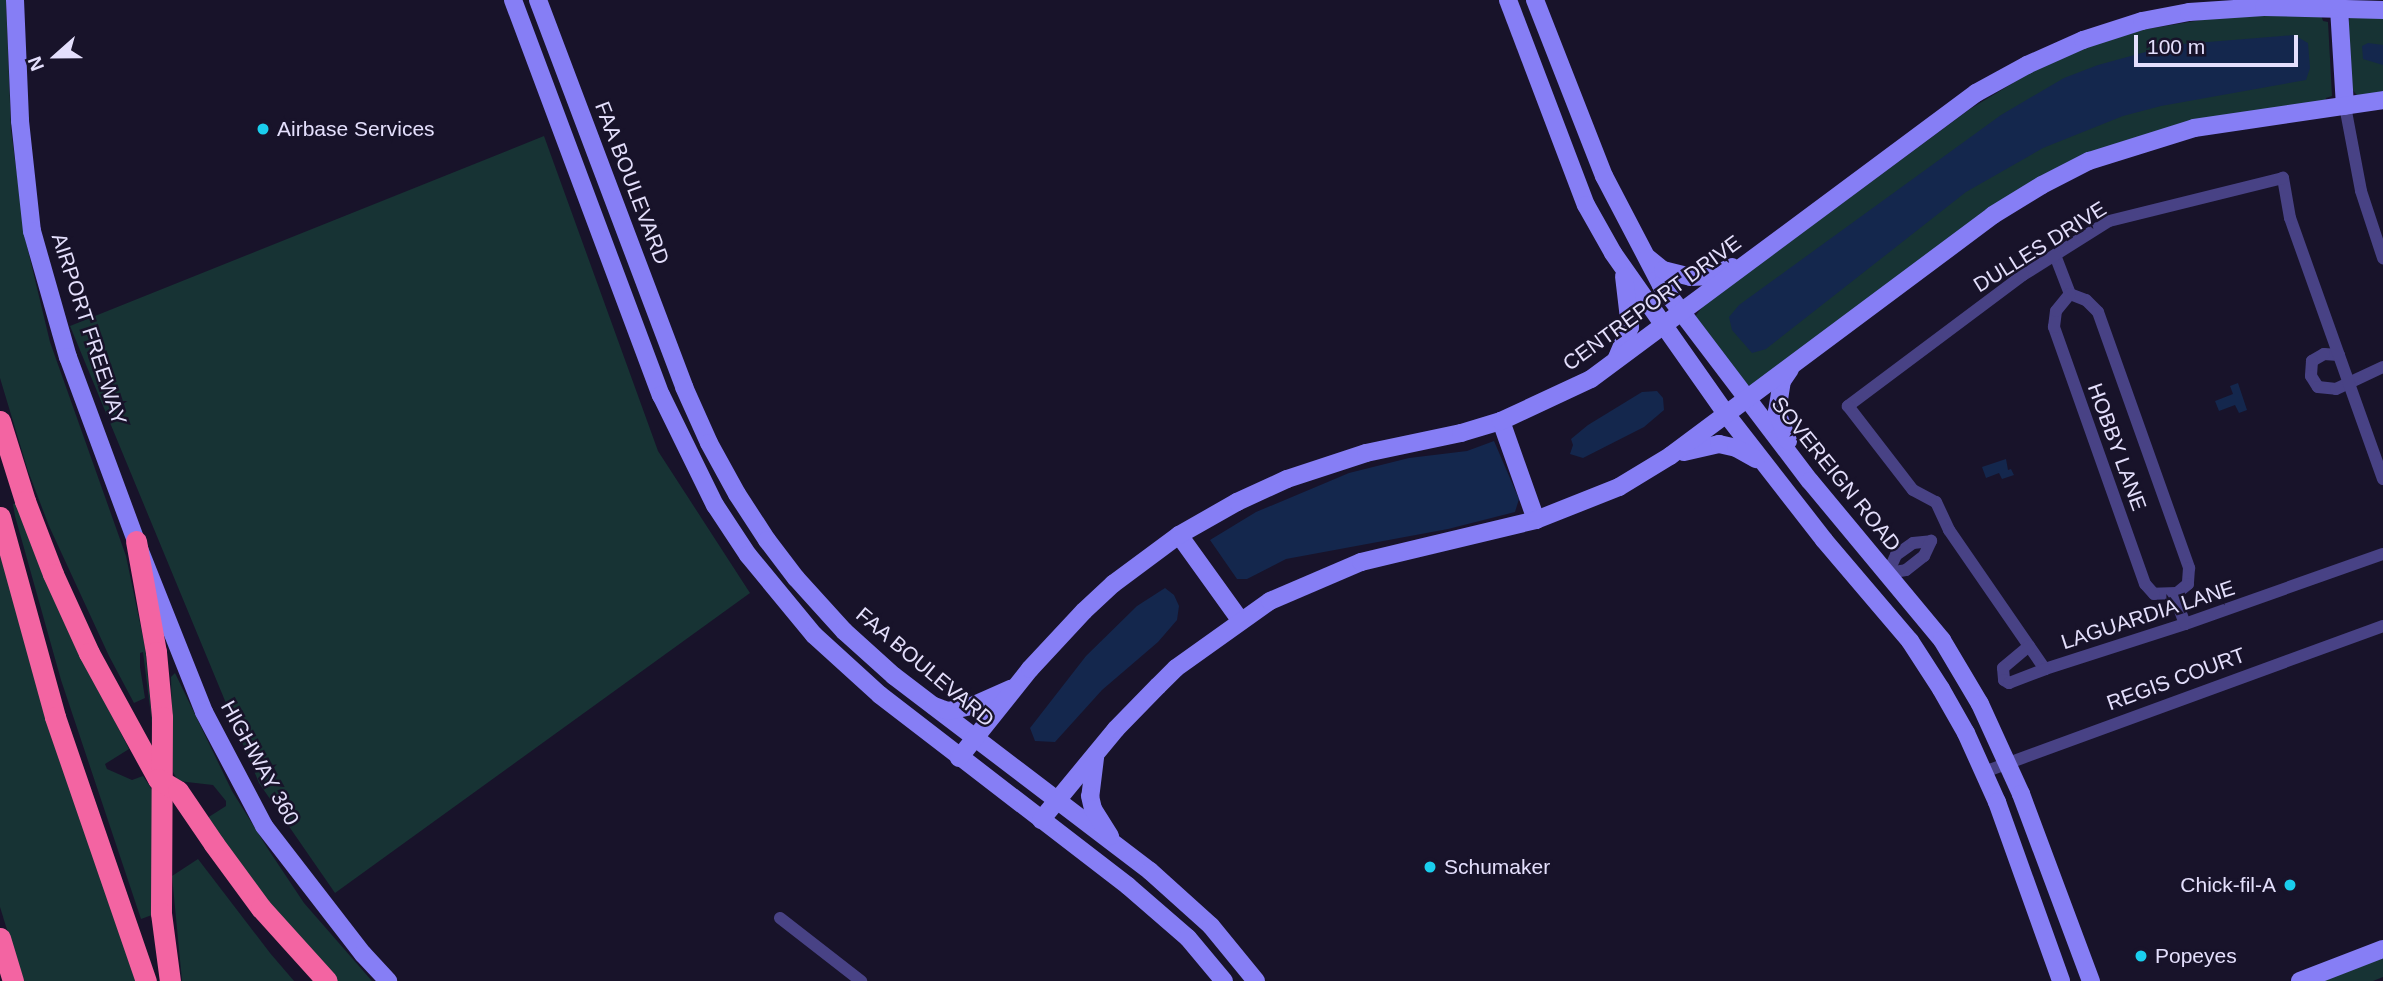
<!DOCTYPE html>
<html>
<head>
<meta charset="utf-8">
<style>
	body { margin:0 }
	#map { position:relative; width:2383px; height:981px; overflow:hidden; background:#18132a; font-family:Helvetica,sans-serif }
	div>[style] { position:absolute }
	[style*='--x'] { left:calc(var(--x)*1px); top:calc(var(--y)*1px); width:calc(var(--w)*1px); rotate:calc(var(--a)*1deg) }
	.green>* { inset:0; background:#173334 }
	.water>* { inset:0; background:#14274d }
	.street>* { height:12px; margin:-6px; padding:0 6px; transform-origin:6px; border-radius:6px; background:#484285 }
	.secondary>* { height:18px; margin:-9px; padding:0 9px; transform-origin:9px; border-radius:9px; background:#867ef5 }
	.highway>* { height:21px; margin:-10.5px; padding:0 10.5px; transform-origin:10.5px; border-radius:10.5px; background:#f364a2 }
	.highway-bridge>* { height:21px; margin:-10.5px; padding:0 10.5px; transform-origin:10.5px; border-radius:10.5px; background:#f364a2 }
	.dots>* { width:19px; height:19px; translate:-50% -50%; box-sizing:border-box; border:4px solid #18132a; border-radius:50% }
	span { translate:-50% -50%; white-space:nowrap; text-align:center; line-height:1.15; -webkit-text-stroke:5px #18132a; paint-order:stroke }
	.poi-label { font-size:21px; color:#e4dffc }
	.left { translate:0 -50%; text-align:left }
	.right { translate:-100% -50%; text-align:right }
	.street-label { font-size:21px; color:#e4dffc }
	.north { position:absolute; left:21px; top:21px; width:70px; height:70px; -webkit-text-stroke:5px #18132a; paint-order:stroke; rotate:249deg; font-size:19px; font-weight:700; line-height:28px; text-align:center; color:#e4dffc }
	.north::after { content:''; display:block; margin:auto; width:24px; height:32px; background:#e4dffc; clip-path:polygon(50% 0,100% 100%,50% 72%,0 100%) }
	.scale { position:absolute; left:2134px; top:35px; width:164px; height:32px; box-sizing:border-box; border:4px solid #e4dffc; border-top:0; padding-left:9px; font-size:21px; line-height:24px; white-space:nowrap; color:#e4dffc; -webkit-text-stroke:5px #18132a; paint-order:stroke }
</style>
</head>
<body>
<div id="map">
	<div class="green">
		<i style="clip-path:polygon(0 0,6px 0,11px 130px,26px 242px,50px 342px,126px 556px,145px 647px,154px 740px,143px 652px,140px 653px,140px 667px,145px 698px,134px 703px,109px 656px,49px 526px,28px 471px,0 378px)"></i>
		<i style="clip-path:polygon(2231px 15px,2321px 15px,2323px 21px,2328px 22px,2332px 96px,2326px 98px,2325px 103px,2111px 146px,1754px 384px,1747px 386px,1694px 318px,1703px 306px,1970px 109px,2033px 71px,2085px 48px,2135px 31px)"></i>
		<i style="clip-path:polygon(2358px 17px,2383px 18px,2383px 94px,2359px 98px,2351px 88px,2347px 25px,2350px 18px)"></i>
		<i style="clip-path:polygon(544px 136px,658px 451px,750px 593px,335px 893px,259px 783px,70px 326px)"></i>
		<i style="clip-path:polygon(16px 503px,66px 626px,129px 749px,105px 764px,107px 769px,132px 780px,143px 776px,153px 791px,152px 915px,141px 919px,61px 680px,15px 516px,13px 504px)"></i>
		<i style="clip-path:polygon(0 546px,141px 981px,24px 981px,13px 949px,0 907px)"></i>
		<i style="clip-path:polygon(175px 673px,232px 791px,268px 849px,304px 903px,372px 981px,337px 981px,288px 930px,204px 820px,226px 806px,226px 801px,213px 785px,178px 781px,173px 772px,171px 677px)"></i>
		<i style="clip-path:polygon(198px 859px,270px 953px,294px 981px,182px 981px,172px 876px)"></i>
		<i style="clip-path:polygon(2383px 957px,2383px 977px,2373px 981px,2319px 981px)"></i>
	</div>
	<div class="water">
		<i style="clip-path:polygon(2294px 35px,2308px 43px,2310px 68px,2306px 80px,2161px 106px,2123px 116px,2043px 148px,1966px 192px,1766px 349px,1752px 353px,1732px 330px,1729px 317px,1739px 305px,2001px 115px,2064px 78px,2098px 65px,2171px 45px)"></i>
		<i style="clip-path:polygon(2368px 43px,2383px 45px,2383px 65px,2363px 59px,2362px 46px)"></i>
		<i style="clip-path:polygon(2238px 383px,2247px 410px,2239px 413px,2235px 405px,2219px 411px,2215px 401px,2233px 394px,2230px 386px)"></i>
		<i style="clip-path:polygon(1657px 391px,1663px 398px,1664px 410px,1644px 427px,1583px 458px,1570px 454px,1573px 445px,1571px 439px,1588px 425px,1642px 392px)"></i>
		<i style="clip-path:polygon(1494px 441px,1519px 499px,1515px 512px,1448px 529px,1286px 559px,1247px 579px,1237px 579px,1210px 540px,1256px 512px,1349px 473px,1409px 458px,1467px 451px)"></i>
		<i style="clip-path:polygon(2006px 459px,2008px 470px,2011px 469px,2014px 475px,2002px 479px,1999px 473px,1986px 478px,1982px 467px)"></i>
		<i style="clip-path:polygon(1165px 588px,1174px 595px,1179px 606px,1177px 620px,1158px 642px,1102px 690px,1055px 742px,1035px 741px,1030px 728px,1086px 656px,1137px 606px)"></i>
	</div>
	<div class="street">
		<i style="--x:2345;--y:106;--w:86;--a:79.3"></i>
		<i style="--x:2361;--y:191;--w:71;--a:71.8"></i>
		<i style="--x:2055;--y:255;--w:42;--a:69"></i>
		<i style="--x:2070;--y:294;--w:17;--a:21"></i>
		<i style="--x:2086;--y:300;--w:17;--a:45"></i>
		<i style="--x:2098;--y:312;--w:272;--a:70.4"></i>
		<i style="--x:2189;--y:568;--w:16;--a:94"></i>
		<i style="--x:2188;--y:584;--w:14;--a:141"></i>
		<i style="--x:2177;--y:593;--w:23;--a:178"></i>
		<i style="--x:2154;--y:594;--w:13;--a:-132"></i>
		<i style="--x:2145;--y:584;--w:273;--a:-109.5"></i>
		<i style="--x:2054;--y:327;--w:16;--a:-83"></i>
		<i style="--x:2056;--y:311;--w:22;--a:-51"></i>
		<i style="--x:2339;--y:355;--w:15;--a:-176"></i>
		<i style="--x:2324;--y:354;--w:14;--a:150"></i>
		<i style="--x:2312;--y:361;--w:15;--a:94"></i>
		<i style="--x:2311;--y:376;--w:13;--a:58"></i>
		<i style="--x:2318;--y:387;--w:18;--a:6"></i>
		<i style="--x:2336;--y:389;--w:52;--a:-25.1"></i>
		<i style="--x:2383;--y:479;--w:277;--a:-109.6"></i>
		<i style="--x:2290;--y:218;--w:41;--a:-99.9"></i>
		<i style="--x:2283;--y:178;--w:179;--a:166.1"></i>
		<i style="--x:2109;--y:221;--w:102;--a:147.9"></i>
		<i style="--x:2023;--y:275;--w:219;--a:143.2"></i>
		<i style="--x:1848;--y:406;--w:106;--a:52.3"></i>
		<i style="--x:1913;--y:490;--w:26;--a:28"></i>
		<i style="--x:1936;--y:502;--w:31;--a:65"></i>
		<i style="--x:1949;--y:530;--w:169;--a:55.4"></i>
		<i style="--x:2045;--y:669;--w:147;--a:-17.8"></i>
		<i style="--x:2185;--y:624;--w:210;--a:-19.5"></i>
		<i style="--x:1888;--y:573;--w:20;--a:-66"></i>
		<i style="--x:1896;--y:555;--w:21;--a:-35"></i>
		<i style="--x:1913;--y:543;--w:18;--a:-6"></i>
		<i style="--x:1888;--y:573;--w:18;--a:-9"></i>
		<i style="--x:1906;--y:570;--w:23;--a:-38"></i>
		<i style="--x:1924;--y:556;--w:17;--a:-65"></i>
		<i style="--x:2174;--y:594;--w:32;--a:70"></i>
		<i style="--x:2029;--y:646;--w:34;--a:140"></i>
		<i style="--x:2003;--y:668;--w:12;--a:85"></i>
		<i style="--x:2004;--y:680;--w:6;--a:31"></i>
		<i style="--x:2009;--y:683;--w:39;--a:-21"></i>
		<i style="--x:1984;--y:772;--w:425;--a:-20.1"></i>
		<i style="--x:780;--y:918;--w:103;--a:37.9"></i>
	</div>
	<div class="secondary">
		<i style="--x:15;--y:0;--w:121;--a:87.6"></i>
		<i style="--x:20;--y:121;--w:111;--a:83.8"></i>
		<i style="--x:32;--y:231;--w:131;--a:74.1"></i>
		<i style="--x:68;--y:357;--w:196;--a:69.7"></i>
		<i style="--x:136;--y:541;--w:184;--a:68.3"></i>
		<i style="--x:204;--y:712;--w:129;--a:62.2"></i>
		<i style="--x:264;--y:826;--w:162;--a:52.3"></i>
		<i style="--x:363;--y:954;--w:37;--a:47"></i>
		<i style="--x:513;--y:0;--w:422;--a:69.5"></i>
		<i style="--x:661;--y:395;--w:123;--a:63.9"></i>
		<i style="--x:715;--y:505;--w:60;--a:56.6"></i>
		<i style="--x:748;--y:555;--w:104;--a:50.5"></i>
		<i style="--x:814;--y:635;--w:89;--a:42.3"></i>
		<i style="--x:880;--y:695;--w:313;--a:37.6"></i>
		<i style="--x:1128;--y:886;--w:79;--a:40.9"></i>
		<i style="--x:1188;--y:938;--w:56;--a:50.1"></i>
		<i style="--x:538;--y:0;--w:414;--a:69.3"></i>
		<i style="--x:684;--y:387;--w:61;--a:65.9"></i>
		<i style="--x:709;--y:443;--w:58;--a:61.2"></i>
		<i style="--x:737;--y:494;--w:55;--a:56.9"></i>
		<i style="--x:767;--y:540;--w:48;--a:52.7"></i>
		<i style="--x:796;--y:578;--w:72;--a:47.8"></i>
		<i style="--x:844;--y:631;--w:67;--a:42"></i>
		<i style="--x:894;--y:676;--w:322;--a:37.3"></i>
		<i style="--x:1150;--y:871;--w:82;--a:42"></i>
		<i style="--x:1211;--y:926;--w:71;--a:50.7"></i>
		<i style="--x:1508;--y:0;--w:219;--a:69.2"></i>
		<i style="--x:1586;--y:205;--w:55;--a:60.6"></i>
		<i style="--x:1613;--y:253;--w:197;--a:54.9"></i>
		<i style="--x:1726;--y:414;--w:160;--a:52.1"></i>
		<i style="--x:1824;--y:540;--w:133;--a:49.6"></i>
		<i style="--x:1910;--y:641;--w:57;--a:57.1"></i>
		<i style="--x:1941;--y:689;--w:51;--a:60.4"></i>
		<i style="--x:1966;--y:733;--w:76;--a:65.8"></i>
		<i style="--x:1997;--y:802;--w:190;--a:70.3"></i>
		<i style="--x:1535;--y:0;--w:189;--a:68.6"></i>
		<i style="--x:1604;--y:176;--w:123;--a:62.4"></i>
		<i style="--x:1661;--y:285;--w:246;--a:52.8"></i>
		<i style="--x:1810;--y:481;--w:207;--a:50.3"></i>
		<i style="--x:1942;--y:640;--w:74;--a:59.3"></i>
		<i style="--x:1980;--y:704;--w:99;--a:65.5"></i>
		<i style="--x:2021;--y:794;--w:200;--a:69.5"></i>
		<i style="--x:2339;--y:8;--w:98;--a:86.5"></i>
		<i style="--x:1648;--y:258;--w:19;--a:39"></i>
		<i style="--x:1663;--y:270;--w:29;--a:14"></i>
		<i style="--x:1691;--y:277;--w:20;--a:-3"></i>
		<i style="--x:1711;--y:276;--w:23;--a:-23"></i>
		<i style="--x:1616;--y:360;--w:36;--a:-67"></i>
		<i style="--x:1630;--y:327;--w:51;--a:-96.7"></i>
		<i style="--x:1501;--y:421;--w:105;--a:70.5"></i>
		<i style="--x:1788;--y:441;--w:31;--a:-111"></i>
		<i style="--x:1777;--y:412;--w:31;--a:-81"></i>
		<i style="--x:1782;--y:381;--w:14;--a:-56"></i>
		<i style="--x:1684;--y:452;--w:36;--a:-13"></i>
		<i style="--x:1719;--y:444;--w:17;--a:13"></i>
		<i style="--x:1736;--y:448;--w:23;--a:29"></i>
		<i style="--x:1179;--y:535;--w:105;--a:54.3"></i>
		<i style="--x:934;--y:706;--w:15;--a:20"></i>
		<i style="--x:948;--y:711;--w:25;--a:-12"></i>
		<i style="--x:972;--y:706;--w:42;--a:-24.1"></i>
		<i style="--x:959;--y:758;--w:114;--a:-51.4"></i>
		<i style="--x:1030;--y:669;--w:79;--a:-47"></i>
		<i style="--x:1084;--y:611;--w:40;--a:-43"></i>
		<i style="--x:1113;--y:584;--w:82;--a:-36.6"></i>
		<i style="--x:1179;--y:535;--w:67;--a:-29.6"></i>
		<i style="--x:1237;--y:502;--w:55;--a:-24.7"></i>
		<i style="--x:1287;--y:479;--w:83;--a:-18.2"></i>
		<i style="--x:1366;--y:453;--w:97;--a:-11.9"></i>
		<i style="--x:1461;--y:433;--w:42;--a:-16.7"></i>
		<i style="--x:1501;--y:421;--w:99;--a:-25"></i>
		<i style="--x:1591;--y:379;--w:480;--a:-36.6"></i>
		<i style="--x:1976;--y:93;--w:58;--a:-28.8"></i>
		<i style="--x:2027;--y:65;--w:61;--a:-24.1"></i>
		<i style="--x:2083;--y:40;--w:62;--a:-17.9"></i>
		<i style="--x:2142;--y:21;--w:48;--a:-10.8"></i>
		<i style="--x:2189;--y:12;--w:75;--a:-3.8"></i>
		<i style="--x:2264;--y:7;--w:119;--a:1.4"></i>
		<i style="--x:1095;--y:758;--w:38;--a:97"></i>
		<i style="--x:1090;--y:796;--w:13;--a:77"></i>
		<i style="--x:1093;--y:809;--w:32;--a:58"></i>
		<i style="--x:1041;--y:820;--w:118;--a:-50.5"></i>
		<i style="--x:1116;--y:729;--w:60;--a:-45.7"></i>
		<i style="--x:1158;--y:686;--w:25;--a:-45"></i>
		<i style="--x:1176;--y:668;--w:115;--a:-35.5"></i>
		<i style="--x:1270;--y:601;--w:99;--a:-23.2"></i>
		<i style="--x:1361;--y:562;--w:180;--a:-13.5"></i>
		<i style="--x:1536;--y:520;--w:89;--a:-21.7"></i>
		<i style="--x:1619;--y:487;--w:60;--a:-31.3"></i>
		<i style="--x:1670;--y:456;--w:403;--a:-36.7"></i>
		<i style="--x:1993;--y:215;--w:57;--a:-31.5"></i>
		<i style="--x:2042;--y:185;--w:53;--a:-27.1"></i>
		<i style="--x:2089;--y:161;--w:110;--a:-17.4"></i>
		<i style="--x:2194;--y:128;--w:191;--a:-8.4"></i>
		<i style="--x:2300;--y:981;--w:89;--a:-21.1"></i>
	</div>
	<div class="highway">
		<i style="--x:0;--y:421;--w:84;--a:72.6"></i>
		<i style="--x:25;--y:501;--w:78;--a:69"></i>
		<i style="--x:53;--y:574;--w:87;--a:65.5"></i>
		<i style="--x:89;--y:653;--w:144;--a:61.3"></i>
		<i style="--x:0;--y:517;--w:207;--a:74.6"></i>
		<i style="--x:55;--y:717;--w:279;--a:71"></i>
		<i style="--x:136;--y:541;--w:113;--a:79.8"></i>
		<i style="--x:156;--y:652;--w:65;--a:84.7"></i>
		<i style="--x:162;--y:717;--w:196;--a:90.3"></i>
		<i style="--x:161;--y:913;--w:69;--a:82.5"></i>
		<i style="--x:214;--y:844;--w:79;--a:53.7"></i>
		<i style="--x:261;--y:908;--w:98;--a:47.9"></i>
		<i style="--x:0;--y:938;--w:45;--a:73.2"></i>
	</div>
	<div class="highway-bridge">
		<i style="--x:158;--y:779;--w:23;--a:31"></i>
		<i style="--x:178;--y:791;--w:64;--a:55.8"></i>
	</div>
	<div class="dots">
		<i style="left:263px;top:129px;background:#1aceed"></i>
		<i style="left:1430px;top:867px;background:#1aceed"></i>
		<i style="left:2290px;top:885px;background:#1aceed"></i>
		<i style="left:2141px;top:956px;background:#1aceed"></i>
	</div>
	<div class="poi-label">
		<span class="left" style="left:277px;top:129px">Airbase Services</span>
		<span class="left" style="left:1444px;top:867px">Schumaker</span>
		<span class="right" style="left:2276px;top:885px">Chick-fil-A</span>
		<span class="left" style="left:2155px;top:956px">Popeyes</span>
	</div>
	<div class="street-label">
		<span style="left:632px;top:183px;rotate:69deg">FAA BOULEVARD</span>
		<span style="left:2040px;top:247px;rotate:-32deg">DULLES DRIVE</span>
		<span style="left:1652px;top:303px;rotate:-36deg">CENTREPORT DRIVE</span>
		<span style="left:89px;top:329px;rotate:72deg">AIRPORT FREEWAY</span>
		<span style="left:2117px;top:447px;rotate:70deg">HOBBY LANE</span>
		<span style="left:1836px;top:474px;rotate:51deg">SOVEREIGN ROAD</span>
		<span style="left:2148px;top:615px;rotate:-18deg">LAGUARDIA LANE</span>
		<span style="left:925px;top:667px;rotate:40deg">FAA BOULEVARD</span>
		<span style="left:2176px;top:679px;rotate:-20deg">REGIS COURT</span>
		<span style="left:260px;top:763px;rotate:61deg">HIGHWAY 360</span>
	</div>
	<div class="north">N</div>
	<div class="scale">100 m</div>
</div>
</body>
</html>
